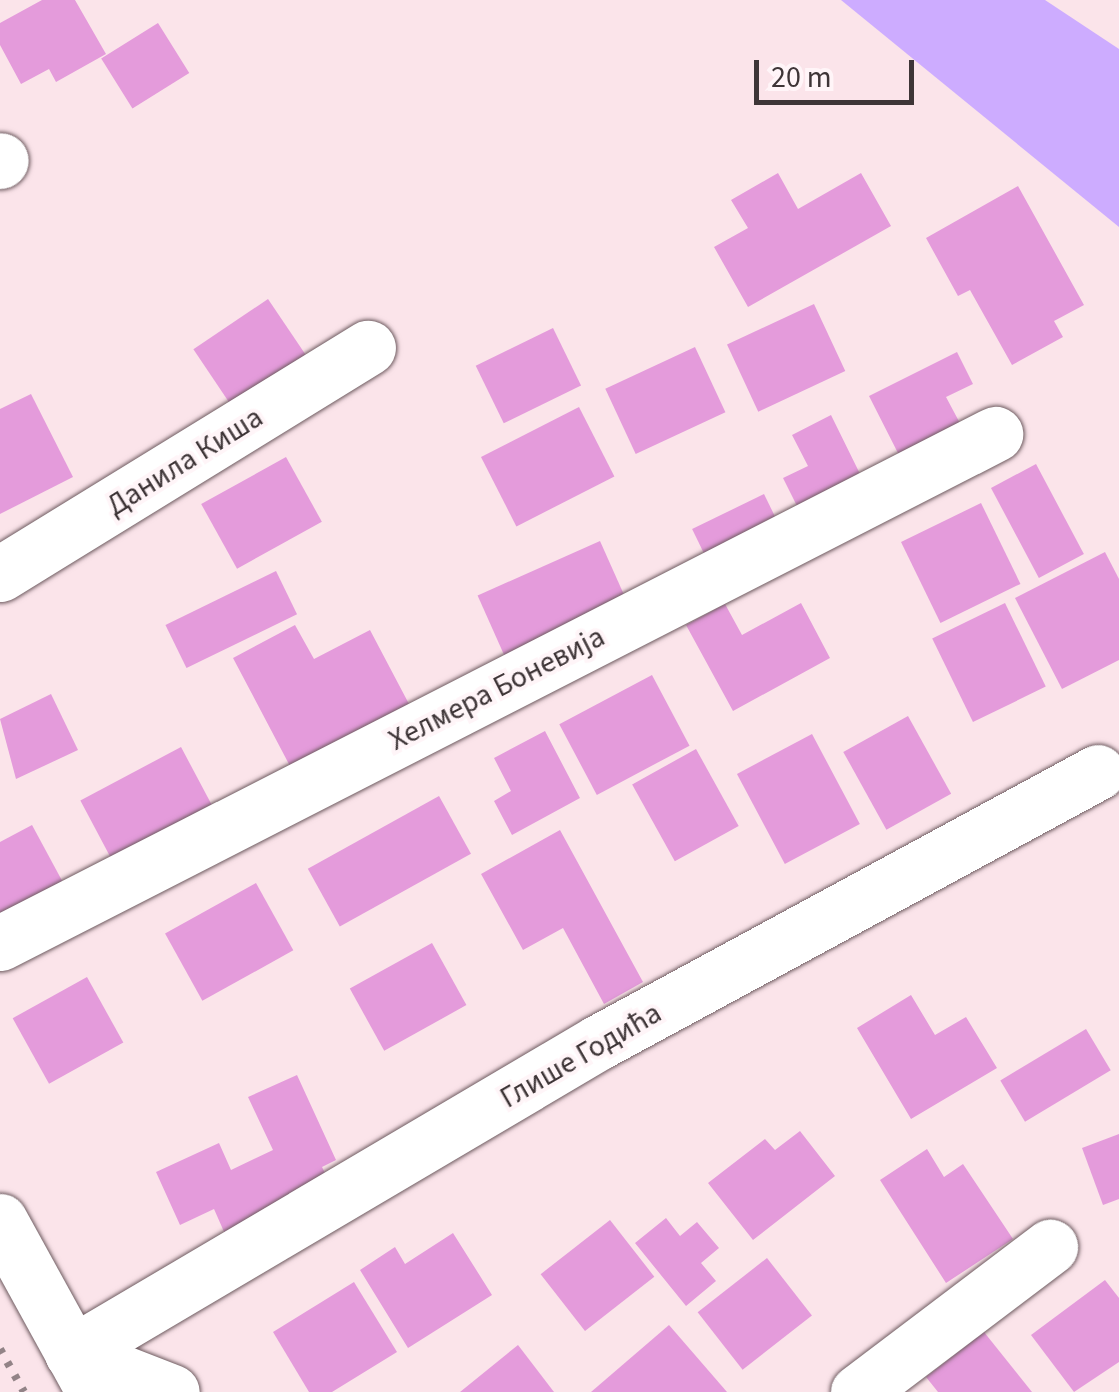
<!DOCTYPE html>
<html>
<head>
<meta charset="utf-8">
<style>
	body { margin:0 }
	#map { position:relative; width:1119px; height:1392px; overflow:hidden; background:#fbe4ea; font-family:"Source Sans 3",sans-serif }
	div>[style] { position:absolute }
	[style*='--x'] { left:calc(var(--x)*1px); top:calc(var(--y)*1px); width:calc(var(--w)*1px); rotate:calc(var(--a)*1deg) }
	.water>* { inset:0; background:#cdacff }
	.building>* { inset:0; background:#e49bdb; transform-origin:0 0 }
	.roads { filter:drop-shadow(0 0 2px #6e5b60) drop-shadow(0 0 2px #6e5b60) }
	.minor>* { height:55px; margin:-27.5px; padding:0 27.5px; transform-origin:27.5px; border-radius:27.5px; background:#fff }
	.rail>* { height:8px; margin-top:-4px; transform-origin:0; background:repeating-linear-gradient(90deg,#928387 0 5px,transparent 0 15px) }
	span { translate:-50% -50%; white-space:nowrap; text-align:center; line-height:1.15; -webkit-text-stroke:8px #fff5f8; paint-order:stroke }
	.street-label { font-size:30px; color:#3e3537 }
	.scale { position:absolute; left:754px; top:60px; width:160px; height:45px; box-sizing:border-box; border:5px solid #3e3537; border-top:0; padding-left:12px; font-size:30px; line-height:35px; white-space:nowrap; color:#3e3537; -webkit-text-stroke:8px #fff5f8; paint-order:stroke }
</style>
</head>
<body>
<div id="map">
	<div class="water">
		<i style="clip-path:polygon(841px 0,1045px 0,1119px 49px,1119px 227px)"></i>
	</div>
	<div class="building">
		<i style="clip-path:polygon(42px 0,75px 0,106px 54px,56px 82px,49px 69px,21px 84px,0 45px,0 23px)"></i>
		<i style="left:158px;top:23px;width:59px;height:67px;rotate:58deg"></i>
		<i style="clip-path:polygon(778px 173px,798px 209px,861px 173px,891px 226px,748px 307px,714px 247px,748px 228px,731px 200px)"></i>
		<i style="clip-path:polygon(1018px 186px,1084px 305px,1054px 321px,1063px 337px,1012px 365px,970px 290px,958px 296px,926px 238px)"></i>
		<i style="left:268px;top:299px;width:77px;height:90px;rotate:56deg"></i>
		<i style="left:814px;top:304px;width:74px;height:96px;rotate:65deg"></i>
		<i style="left:553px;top:328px;width:64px;height:86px;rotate:64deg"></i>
		<i style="left:695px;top:347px;width:72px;height:99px;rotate:65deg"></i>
		<i style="clip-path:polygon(957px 352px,973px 384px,946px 397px,962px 427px,901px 459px,869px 396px)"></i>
		<i style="clip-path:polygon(31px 394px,73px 477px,0 514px,0 409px)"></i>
		<i style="left:579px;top:407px;width:78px;height:110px;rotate:63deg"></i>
		<i style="clip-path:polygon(831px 415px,863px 480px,800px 512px,783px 478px,808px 466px,792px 435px)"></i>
		<i style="left:286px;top:457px;width:74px;height:97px;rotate:61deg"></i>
		<i style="left:1036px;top:464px;width:102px;height:51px;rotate:62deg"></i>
		<i style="left:764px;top:494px;width:30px;height:80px;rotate:64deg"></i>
		<i style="left:981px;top:503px;width:90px;height:89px;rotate:64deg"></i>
		<i style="left:600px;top:541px;width:68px;height:134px;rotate:66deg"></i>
		<i style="clip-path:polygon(1105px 552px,1119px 579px,1119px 660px,1062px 689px,1015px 598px)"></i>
		<i style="left:276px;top:571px;width:48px;height:123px;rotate:64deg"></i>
		<i style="clip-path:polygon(801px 603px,830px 658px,733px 711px,686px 625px,725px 604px,742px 635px)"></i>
		<i style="left:1005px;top:603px;width:93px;height:81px;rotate:64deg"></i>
		<i style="clip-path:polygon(295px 625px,314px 659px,370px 630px,409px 704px,291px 768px,233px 658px)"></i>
		<i style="left:652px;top:675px;width:80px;height:105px;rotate:62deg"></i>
		<i style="clip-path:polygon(51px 694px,78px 750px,16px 779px,0 719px)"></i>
		<i style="left:908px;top:716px;width:89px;height:74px;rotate:61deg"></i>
		<i style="clip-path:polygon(545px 731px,580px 798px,512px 835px,494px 801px,511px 791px,494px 758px)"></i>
		<i style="left:812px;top:734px;width:102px;height:85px;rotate:62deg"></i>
		<i style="left:181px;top:747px;width:75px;height:114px;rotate:62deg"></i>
		<i style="left:696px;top:749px;width:88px;height:73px;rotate:61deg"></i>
		<i style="left:439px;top:796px;width:66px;height:150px;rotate:61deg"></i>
		<i style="clip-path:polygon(32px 825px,66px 888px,0 925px,0 842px)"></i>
		<i style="clip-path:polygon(560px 830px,643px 982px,604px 1004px,563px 928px,523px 950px,481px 874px)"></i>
		<i style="left:256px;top:883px;width:77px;height:104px;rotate:61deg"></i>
		<i style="left:432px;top:943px;width:71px;height:94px;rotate:61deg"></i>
		<i style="left:87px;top:977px;width:75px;height:85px;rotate:61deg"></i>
		<i style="clip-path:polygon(911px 995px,935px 1035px,966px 1017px,997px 1068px,911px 1119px,857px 1028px)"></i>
		<i style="left:1086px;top:1029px;width:48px;height:100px;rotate:59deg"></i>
		<i style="clip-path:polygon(297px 1075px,336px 1160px,322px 1167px,331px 1185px,225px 1234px,214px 1209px,180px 1225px,156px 1172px,219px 1143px,231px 1170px,273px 1150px,248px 1097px)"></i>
		<i style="clip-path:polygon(800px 1131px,835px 1176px,753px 1240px,708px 1183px,765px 1139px,775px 1150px)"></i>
		<i style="clip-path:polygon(1119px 1134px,1119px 1199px,1103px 1205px,1082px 1148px)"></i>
		<i style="clip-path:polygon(927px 1149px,944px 1177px,963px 1164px,1013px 1239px,946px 1283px,880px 1180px)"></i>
		<i style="clip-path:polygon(666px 1218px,680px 1236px,697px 1222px,719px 1248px,701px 1263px,716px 1281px,686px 1306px,635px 1243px)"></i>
		<i style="left:610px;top:1220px;width:72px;height:88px;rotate:52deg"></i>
		<i style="clip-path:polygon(453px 1233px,492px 1295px,408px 1348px,360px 1270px,395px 1247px,405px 1264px)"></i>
		<i style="left:767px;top:1258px;width:73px;height:88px;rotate:52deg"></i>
		<i style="clip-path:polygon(1105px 1280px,1119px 1298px,1119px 1362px,1074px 1392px,1031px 1335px)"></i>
		<i style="clip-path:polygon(354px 1282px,397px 1352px,332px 1392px,309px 1392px,273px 1332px)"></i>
		<i style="clip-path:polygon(669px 1325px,727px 1392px,591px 1392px)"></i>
		<i style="clip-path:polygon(984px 1332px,1032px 1392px,938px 1392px,926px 1377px)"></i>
		<i style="clip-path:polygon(518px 1345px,554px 1392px,460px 1392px)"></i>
	</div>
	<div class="roads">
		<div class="minor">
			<i style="--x:0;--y:161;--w:1;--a:-45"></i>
			<i style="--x:0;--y:574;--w:432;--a:-31.6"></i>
			<i style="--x:0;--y:943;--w:1118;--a:-27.09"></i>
			<i style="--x:0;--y:1221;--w:195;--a:61.2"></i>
			<i style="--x:72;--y:1353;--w:612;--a:-30.55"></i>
			<i style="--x:599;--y:1042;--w:567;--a:-28.42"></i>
			<i style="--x:72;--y:1353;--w:107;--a:21.3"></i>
			<i style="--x:858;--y:1392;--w:241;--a:-37.1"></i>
		</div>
	</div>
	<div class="rail">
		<i style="--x:0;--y:1349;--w:49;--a:60.8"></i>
	</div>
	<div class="street-label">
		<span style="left:185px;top:462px;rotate:-32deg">Данила Киша</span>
		<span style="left:497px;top:689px;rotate:-27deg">Хелмера Боневија</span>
		<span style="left:581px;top:1056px;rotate:-30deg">Глише Годића</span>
	</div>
	<div class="scale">20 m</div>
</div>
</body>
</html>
